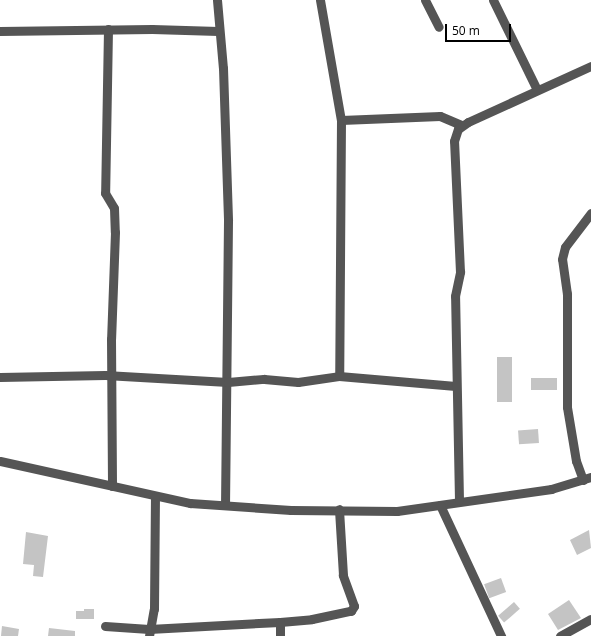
<!DOCTYPE html>
<html>
<head>
<meta charset="utf-8">
<style>
	body { margin:0 }
	#map { position:relative; width:591px; height:636px; overflow:hidden; background:#fff; font-family:"Open Sans",sans-serif }
	div>[style] { position:absolute }
	[style*='--x'] { left:calc(var(--x)*1px); top:calc(var(--y)*1px); width:calc(var(--w)*1px); rotate:calc(var(--a)*1deg) }
	.building>* { inset:0; background:#c4c4c4; transform-origin:0 0 }
	.minor>* { height:9px; margin:-4.5px; padding:0 4.5px; transform-origin:4.5px; border-radius:4.5px; background:#555 }
	span { translate:-50% -50%; white-space:nowrap; text-align:center; line-height:1.15; -webkit-text-stroke:4px #fff; paint-order:stroke }
	.scale { position:absolute; left:445px; top:24px; width:66px; height:18px; box-sizing:border-box; border:2px solid #000; border-top:0; padding-left:5px; font-size:12px; line-height:14px; white-space:nowrap; color:#000; -webkit-text-stroke:3px #fff; paint-order:stroke }
</style>
</head>
<body>
<div id="map">
	<div class="building">
		<i style="left:497px;top:357px;width:15px;height:45px"></i>
		<i style="left:531px;top:378px;width:26px;height:12px"></i>
		<i style="left:538px;top:429px;width:14px;height:20px;rotate:86deg"></i>
		<i style="clip-path:polygon(589px 530px,591px 548px,577px 555px,570px 540px)"></i>
		<i style="clip-path:polygon(26px 532px,48px 536px,43px 577px,33px 576px,34px 565px,23px 564px)"></i>
		<i style="left:501px;top:578px;width:15px;height:18px;rotate:70deg"></i>
		<i style="clip-path:polygon(569px 600px,581px 618px,558px 630px,548px 614px)"></i>
		<i style="left:514px;top:602px;width:9px;height:21px;rotate:49deg"></i>
		<i style="clip-path:polygon(84px 609px,94px 609px,94px 619px,76px 619px,76px 611px,84px 611px)"></i>
		<i style="clip-path:polygon(2px 626px,19px 629px,18px 636px,1px 636px)"></i>
		<i style="clip-path:polygon(49px 628px,75px 631px,75px 636px,48px 636px)"></i>
	</div>
	<div class="minor">
		<i style="--x:217;--y:0;--w:68;--a:85"></i>
		<i style="--x:223;--y:68;--w:153;--a:88.1"></i>
		<i style="--x:228;--y:221;--w:284;--a:90.6"></i>
		<i style="--x:320;--y:0;--w:122;--a:80.1"></i>
		<i style="--x:341;--y:120;--w:256;--a:90.4"></i>
		<i style="--x:425;--y:0;--w:30;--a:63"></i>
		<i style="--x:493;--y:0;--w:100;--a:63.9"></i>
		<i style="--x:108;--y:29;--w:164;--a:91"></i>
		<i style="--x:105;--y:193;--w:17;--a:59"></i>
		<i style="--x:114;--y:208;--w:24;--a:88"></i>
		<i style="--x:115;--y:232;--w:107;--a:92.1"></i>
		<i style="--x:111;--y:339;--w:147;--a:89.6"></i>
		<i style="--x:0;--y:31;--w:152;--a:-0.8"></i>
		<i style="--x:152;--y:29;--w:66;--a:1.7"></i>
		<i style="--x:341;--y:120;--w:99;--a:-2.3"></i>
		<i style="--x:440;--y:116;--w:23;--a:23"></i>
		<i style="--x:0;--y:377;--w:105;--a:-1.1"></i>
		<i style="--x:105;--y:375;--w:123;--a:3.3"></i>
		<i style="--x:228;--y:382;--w:36;--a:-5"></i>
		<i style="--x:264;--y:379;--w:34;--a:5"></i>
		<i style="--x:298;--y:382;--w:41;--a:-8.3"></i>
		<i style="--x:339;--y:376;--w:117;--a:4.9"></i>
		<i style="--x:0;--y:461;--w:195;--a:12.5"></i>
		<i style="--x:190;--y:503;--w:101;--a:4"></i>
		<i style="--x:291;--y:510;--w:106;--a:0.5"></i>
		<i style="--x:397;--y:511;--w:156;--a:-8.1"></i>
		<i style="--x:551;--y:489;--w:42;--a:-16.7"></i>
		<i style="--x:583;--y:480;--w:20;--a:-110"></i>
		<i style="--x:576;--y:461;--w:55;--a:-99.5"></i>
		<i style="--x:567;--y:407;--w:113;--a:-90"></i>
		<i style="--x:567;--y:294;--w:35;--a:-98"></i>
		<i style="--x:562;--y:259;--w:12;--a:-76"></i>
		<i style="--x:565;--y:247;--w:43;--a:-52.6"></i>
		<i style="--x:459;--y:500;--w:204;--a:-91.1"></i>
		<i style="--x:455;--y:296;--w:25;--a:-78"></i>
		<i style="--x:460;--y:272;--w:131;--a:-92.6"></i>
		<i style="--x:454;--y:141;--w:13;--a:-72"></i>
		<i style="--x:458;--y:129;--w:12;--a:-35"></i>
		<i style="--x:468;--y:122;--w:135;--a:-24.5"></i>
		<i style="--x:440;--y:505;--w:145;--a:65"></i>
		<i style="--x:105;--y:626;--w:44;--a:3.9"></i>
		<i style="--x:149;--y:629;--w:131;--a:-3.1"></i>
		<i style="--x:280;--y:622;--w:32;--a:-5"></i>
		<i style="--x:312;--y:619;--w:40;--a:-12"></i>
		<i style="--x:351;--y:611;--w:6;--a:-59"></i>
		<i style="--x:354;--y:606;--w:33;--a:-110"></i>
		<i style="--x:343;--y:575;--w:66;--a:-93.5"></i>
		<i style="--x:149;--y:636;--w:27;--a:-80"></i>
		<i style="--x:154;--y:609;--w:112;--a:-89.5"></i>
		<i style="--x:280;--y:636;--w:14;--a:-90"></i>
		<i style="--x:560;--y:636;--w:35;--a:-29"></i>
	</div>
	<div class="scale">50 m</div>
</div>
</body>
</html>
